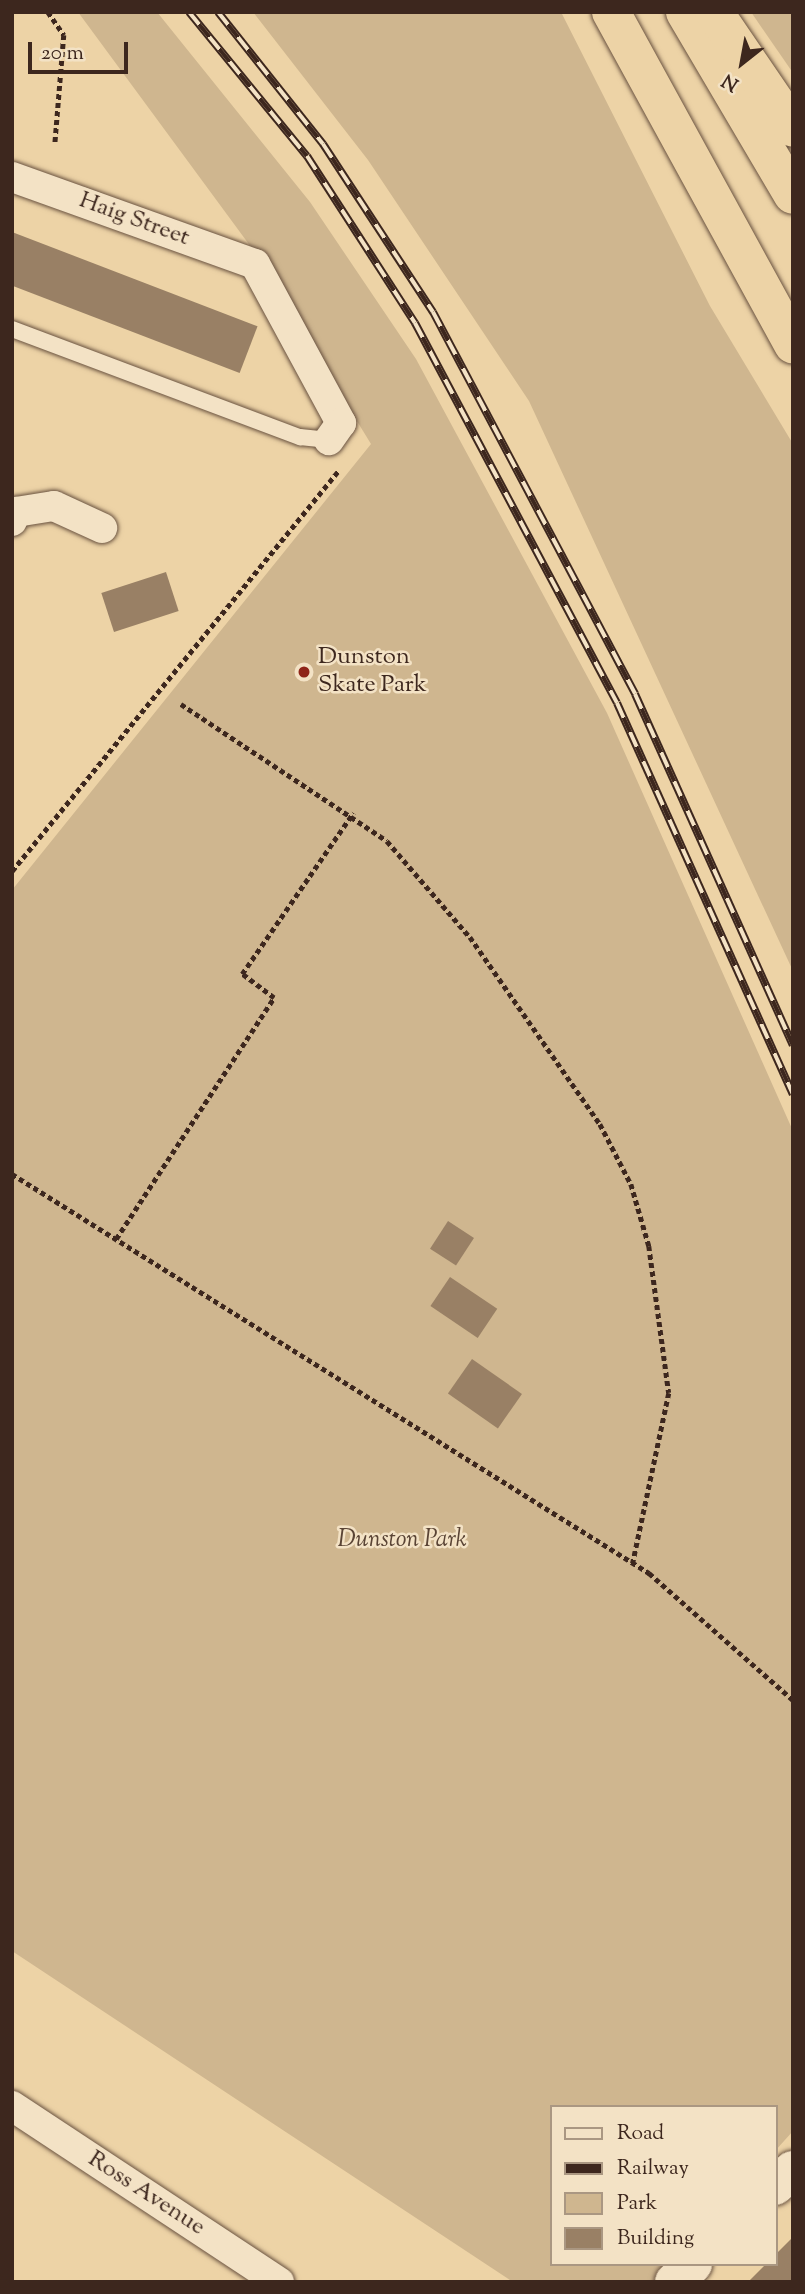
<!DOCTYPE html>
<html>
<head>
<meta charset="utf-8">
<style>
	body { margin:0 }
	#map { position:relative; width:805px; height:2294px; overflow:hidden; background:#edd3a6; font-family:"Sorts Mill Goudy",serif }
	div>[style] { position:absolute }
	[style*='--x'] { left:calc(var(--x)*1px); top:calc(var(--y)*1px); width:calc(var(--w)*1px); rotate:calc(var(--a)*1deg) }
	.green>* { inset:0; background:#cfb68f }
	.building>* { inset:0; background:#998065; transform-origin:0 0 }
	.path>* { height:4.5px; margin-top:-2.25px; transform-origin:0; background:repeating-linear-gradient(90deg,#3d271e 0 5px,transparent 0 8.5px) }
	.roads { filter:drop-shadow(0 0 2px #695240) drop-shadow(0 0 2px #695240) }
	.lane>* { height:16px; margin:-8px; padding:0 8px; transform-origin:8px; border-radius:8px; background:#f3e2c5 }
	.street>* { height:30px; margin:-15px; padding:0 15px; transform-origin:15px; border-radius:15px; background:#f3e2c5 }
	.secondary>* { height:38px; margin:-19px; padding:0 19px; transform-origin:19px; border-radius:19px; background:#f3e2c5 }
	.highway>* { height:38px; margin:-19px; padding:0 19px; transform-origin:19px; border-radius:19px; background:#edd3a6 }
	.rail>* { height:8px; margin-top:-4px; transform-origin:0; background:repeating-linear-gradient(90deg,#f3e2c5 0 16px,#3d271e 0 32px); box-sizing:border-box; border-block:2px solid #3d271e }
	.dots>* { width:19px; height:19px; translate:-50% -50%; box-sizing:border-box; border:4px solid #f3e2c5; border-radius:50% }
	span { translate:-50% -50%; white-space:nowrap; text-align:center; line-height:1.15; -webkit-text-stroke:5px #f3e2c5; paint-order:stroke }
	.street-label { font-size:24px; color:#3d271e }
	.poi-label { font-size:24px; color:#3d271e }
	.left { translate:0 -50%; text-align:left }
	.park-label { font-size:24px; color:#5a4435; font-style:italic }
	.frame { position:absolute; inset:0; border:14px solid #3d271e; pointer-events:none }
	.legend { position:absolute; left:550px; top:2105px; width:228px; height:161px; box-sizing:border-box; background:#f3e2c5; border:2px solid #aa9782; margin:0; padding:9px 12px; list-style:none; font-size:21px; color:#3d271e }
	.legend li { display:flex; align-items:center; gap:14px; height:35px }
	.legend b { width:35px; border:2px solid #aa9782 }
	.north { position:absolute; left:707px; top:28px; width:70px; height:70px; -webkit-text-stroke:5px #f3e2c5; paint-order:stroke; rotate:211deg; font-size:19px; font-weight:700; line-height:28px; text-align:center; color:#3d271e }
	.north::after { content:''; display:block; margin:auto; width:24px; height:32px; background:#3d271e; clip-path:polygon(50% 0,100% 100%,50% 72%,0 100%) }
	.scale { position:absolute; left:28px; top:42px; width:100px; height:32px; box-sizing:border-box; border:4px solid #3d271e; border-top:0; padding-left:9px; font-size:21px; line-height:24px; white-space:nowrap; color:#3d271e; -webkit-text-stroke:5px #f3e2c5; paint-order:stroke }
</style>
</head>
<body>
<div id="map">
	<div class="green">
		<i style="clip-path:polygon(78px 12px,157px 12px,310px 202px,416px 359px,607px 713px,793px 1131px,793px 2131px,775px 2151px,775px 2107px,551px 2107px,551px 2264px,672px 2264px,656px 2282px,513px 2282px,12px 1951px,12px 890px,371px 444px,248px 243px)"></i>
		<i style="clip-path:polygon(253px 12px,561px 12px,710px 306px,793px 444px,793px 971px,529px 401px,368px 160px)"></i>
		<i style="clip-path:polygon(751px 12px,793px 12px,793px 73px)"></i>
	</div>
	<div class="building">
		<i style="left:12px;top:232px;width:263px;height:50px;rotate:21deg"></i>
		<i style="left:166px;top:572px;width:41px;height:68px;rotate:72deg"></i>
		<i style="left:448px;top:1221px;width:31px;height:33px;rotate:33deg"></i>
		<i style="left:450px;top:1277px;width:57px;height:35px;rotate:34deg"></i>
		<i style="left:472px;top:1359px;width:61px;height:42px;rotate:35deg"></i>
		<i style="clip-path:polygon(793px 2237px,793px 2282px,748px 2282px,766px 2264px,775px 2264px,775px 2255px)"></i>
	</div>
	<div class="path">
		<i style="--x:48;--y:12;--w:28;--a:55"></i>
		<i style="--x:64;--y:35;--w:110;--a:94.7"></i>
		<i style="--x:181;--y:704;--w:247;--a:33.6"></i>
		<i style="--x:387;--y:841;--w:127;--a:49.2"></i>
		<i style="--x:470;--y:937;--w:228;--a:55.2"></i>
		<i style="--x:600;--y:1124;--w:68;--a:62.7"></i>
		<i style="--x:631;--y:1184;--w:65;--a:73.8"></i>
		<i style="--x:649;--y:1246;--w:148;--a:82.3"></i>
		<i style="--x:669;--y:1393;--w:174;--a:102"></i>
		<i style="--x:12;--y:871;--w:517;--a:-50.8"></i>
		<i style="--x:12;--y:1174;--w:752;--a:32.06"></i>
		<i style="--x:649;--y:1573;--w:192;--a:41.4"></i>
		<i style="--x:116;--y:1239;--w:288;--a:-56.8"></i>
		<i style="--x:274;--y:998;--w:40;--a:-143"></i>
		<i style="--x:242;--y:974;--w:196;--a:-55.4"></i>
	</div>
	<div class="roads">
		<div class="lane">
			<i style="--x:12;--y:329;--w:308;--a:20.6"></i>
			<i style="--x:300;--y:437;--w:29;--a:6"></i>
		</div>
		<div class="street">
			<i style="--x:12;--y:177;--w:258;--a:19.7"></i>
			<i style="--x:255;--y:264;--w:181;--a:61.6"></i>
			<i style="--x:341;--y:423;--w:21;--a:125"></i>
			<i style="--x:12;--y:521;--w:10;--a:-66"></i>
			<i style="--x:16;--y:512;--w:38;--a:-9"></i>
			<i style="--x:54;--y:506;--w:53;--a:24.6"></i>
			<i style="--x:12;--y:2106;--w:320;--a:33.4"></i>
		</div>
		<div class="secondary">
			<i style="--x:775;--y:2186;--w:24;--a:-42"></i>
			<i style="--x:674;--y:2282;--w:26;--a:-43"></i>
		</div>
		<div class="highway">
			<i style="--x:611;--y:12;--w:379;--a:61.3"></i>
			<i style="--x:685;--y:12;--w:212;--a:59.5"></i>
			<i style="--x:714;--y:12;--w:140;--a:55.7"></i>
		</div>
	</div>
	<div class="rail">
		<i style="--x:189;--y:12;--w:186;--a:50.7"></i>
		<i style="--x:307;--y:156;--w:199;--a:57.1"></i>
		<i style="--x:415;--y:323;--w:430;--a:62"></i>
		<i style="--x:617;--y:703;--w:429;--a:65.8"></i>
		<i style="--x:218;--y:12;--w:169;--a:51.5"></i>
		<i style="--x:323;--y:144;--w:201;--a:56.8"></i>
		<i style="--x:433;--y:312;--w:432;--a:62.1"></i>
		<i style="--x:635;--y:694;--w:385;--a:65.8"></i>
	</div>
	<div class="dots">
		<i style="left:304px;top:672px;background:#8f2418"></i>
	</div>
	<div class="street-label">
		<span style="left:134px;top:220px;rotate:20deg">Haig Street</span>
		<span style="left:146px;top:2194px;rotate:33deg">Ross Avenue</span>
	</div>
	<div class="poi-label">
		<span class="left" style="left:318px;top:672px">Dunston<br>Skate Park</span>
	</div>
	<div class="park-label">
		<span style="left:402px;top:1541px">Dunston Park</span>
	</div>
	<div class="frame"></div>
	<ul class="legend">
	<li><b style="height:9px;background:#f3e2c5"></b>Road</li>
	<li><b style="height:9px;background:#3d271e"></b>Railway</li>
	<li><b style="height:19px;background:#cfb68f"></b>Park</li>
	<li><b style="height:19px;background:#998065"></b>Building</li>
	</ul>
	<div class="north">N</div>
	<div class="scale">20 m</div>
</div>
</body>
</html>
